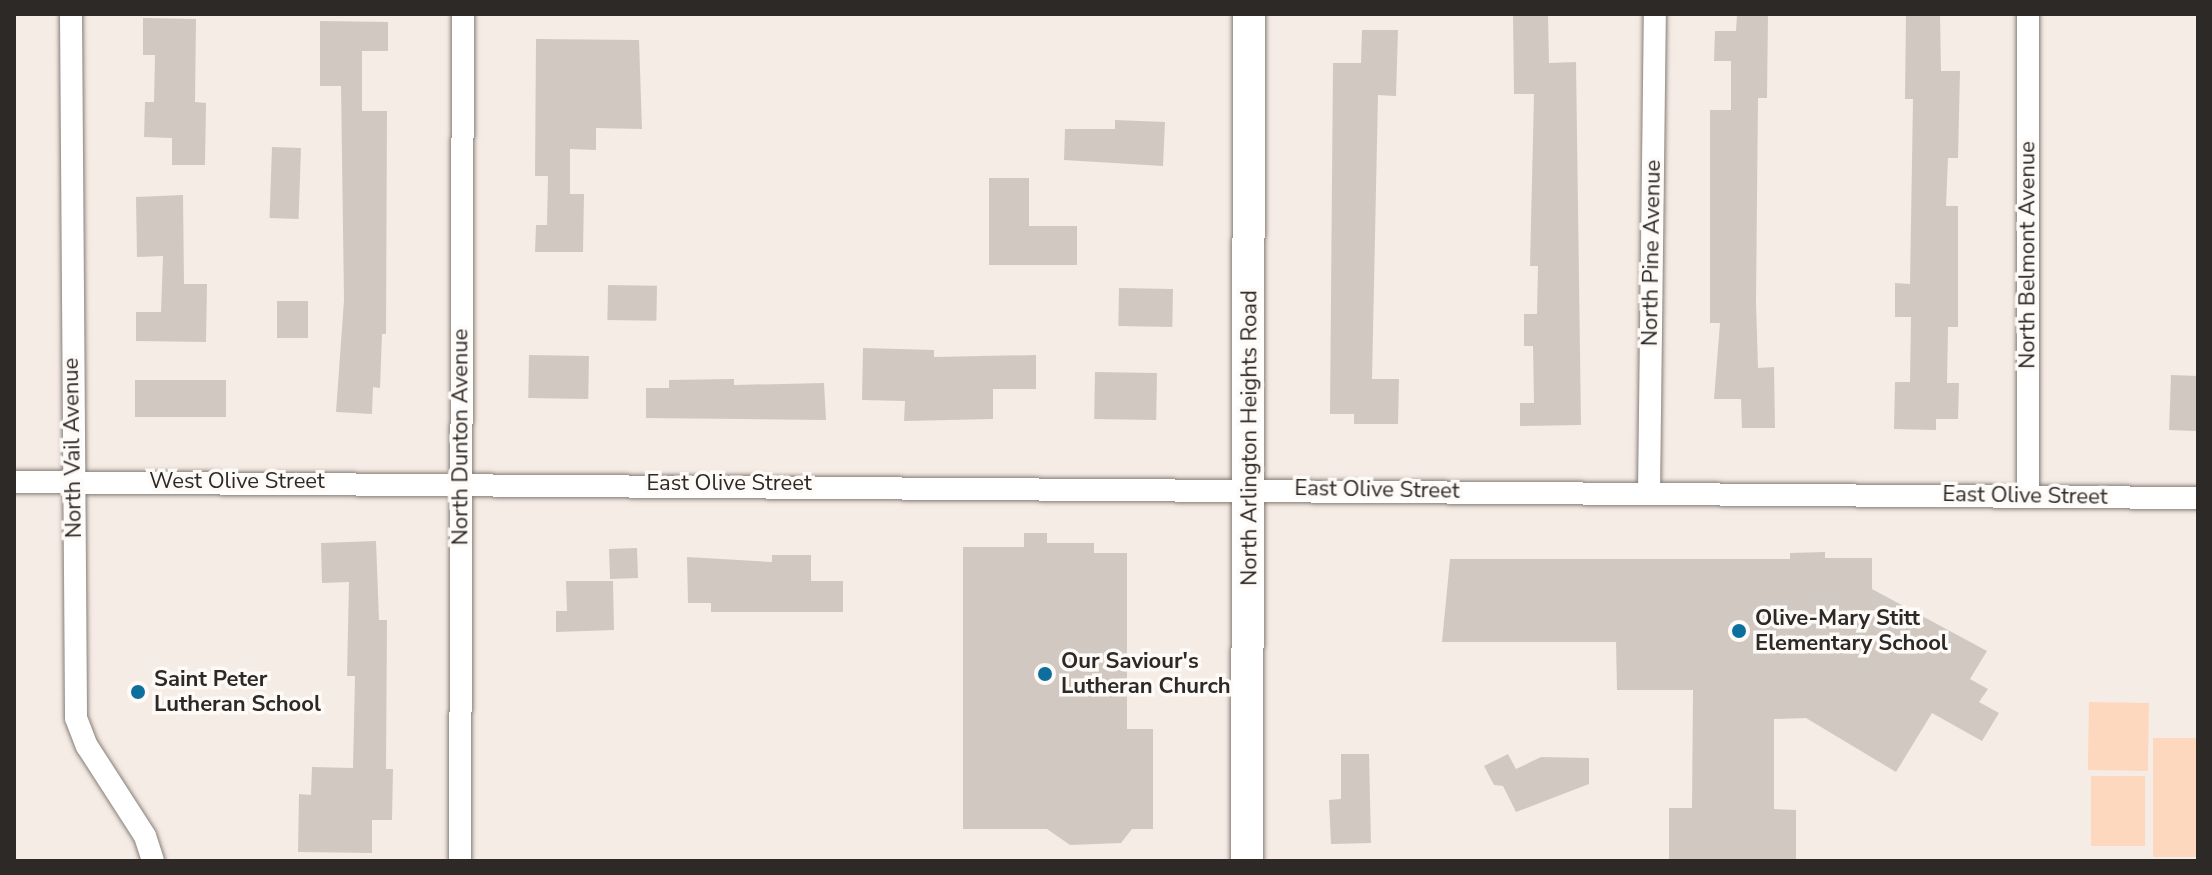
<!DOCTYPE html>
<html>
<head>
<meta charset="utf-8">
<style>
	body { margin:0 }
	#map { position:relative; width:2212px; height:875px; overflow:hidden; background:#f5ece5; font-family:"Nunito Sans",sans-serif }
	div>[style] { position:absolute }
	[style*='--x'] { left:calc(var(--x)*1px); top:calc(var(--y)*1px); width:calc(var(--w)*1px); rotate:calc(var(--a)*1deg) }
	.green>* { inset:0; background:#fdd8bf; transform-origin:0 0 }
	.building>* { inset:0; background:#d2c8c2; transform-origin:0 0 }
	.roads { filter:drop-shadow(0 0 2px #867d77) drop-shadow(0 0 2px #867d77) }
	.minor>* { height:22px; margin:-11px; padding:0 11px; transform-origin:11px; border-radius:11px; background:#fff }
	.secondary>* { height:32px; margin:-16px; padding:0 16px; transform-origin:16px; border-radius:16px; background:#fff }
	.dots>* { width:22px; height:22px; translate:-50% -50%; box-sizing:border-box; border:4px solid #fefaf7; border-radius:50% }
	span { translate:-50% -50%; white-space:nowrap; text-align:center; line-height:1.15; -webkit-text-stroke:7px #fefaf7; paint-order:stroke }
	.street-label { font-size:22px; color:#2c2926 }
	.poi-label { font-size:22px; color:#2c2926; font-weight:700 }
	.left { translate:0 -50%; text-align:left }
	.frame { position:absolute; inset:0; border:16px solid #2c2926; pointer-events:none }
</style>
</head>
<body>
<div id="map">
	<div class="green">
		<i style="left:2089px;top:702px;width:60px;height:68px;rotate:1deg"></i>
		<i style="left:2153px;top:738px;width:45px;height:119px"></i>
		<i style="left:2091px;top:776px;width:54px;height:70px"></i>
	</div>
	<div class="building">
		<i style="clip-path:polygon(1513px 14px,1548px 14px,1549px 63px,1576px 62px,1581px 425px,1520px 426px,1520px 403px,1534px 403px,1533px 346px,1524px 346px,1524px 314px,1537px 314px,1538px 266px,1530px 266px,1534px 94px,1514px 94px)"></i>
		<i style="clip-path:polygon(1737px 14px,1768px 14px,1767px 98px,1758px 98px,1756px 302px,1758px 368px,1774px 367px,1775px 428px,1742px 428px,1741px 399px,1714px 399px,1720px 323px,1710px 323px,1710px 110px,1731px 110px,1731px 61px,1714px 61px,1715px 31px,1736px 31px)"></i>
		<i style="clip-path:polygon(1906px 14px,1940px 14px,1941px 71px,1960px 71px,1958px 158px,1948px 158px,1946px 206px,1958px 206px,1958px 327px,1948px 327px,1947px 383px,1959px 383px,1958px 419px,1936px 419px,1936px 430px,1894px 429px,1895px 382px,1910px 382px,1911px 317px,1895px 317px,1895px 283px,1910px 284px,1913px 99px,1905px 99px)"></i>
		<i style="clip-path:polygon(143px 18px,196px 19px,195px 102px,206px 103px,205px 165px,172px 165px,172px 138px,144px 137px,145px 102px,154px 102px,155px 55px,143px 55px)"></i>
		<i style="clip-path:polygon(320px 21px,388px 22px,388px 51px,362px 51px,362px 111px,387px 111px,386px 334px,382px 334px,380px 388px,373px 387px,372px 414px,336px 412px,344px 300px,341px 86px,320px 86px)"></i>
		<i style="clip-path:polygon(1362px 30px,1398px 30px,1396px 96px,1378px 95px,1372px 379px,1399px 379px,1398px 424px,1354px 424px,1354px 414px,1330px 414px,1333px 63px,1361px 63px)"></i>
		<i style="clip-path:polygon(536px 39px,639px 40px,642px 129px,596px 128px,596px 150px,570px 149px,570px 194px,584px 194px,583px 252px,535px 252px,536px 225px,547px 225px,548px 176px,535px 176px)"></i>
		<i style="clip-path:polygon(1115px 120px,1165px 122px,1163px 166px,1064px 160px,1065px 129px,1115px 129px)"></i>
		<i style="left:301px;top:148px;width:71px;height:29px;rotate:92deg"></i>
		<i style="clip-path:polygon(989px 178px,1029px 178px,1029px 226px,1077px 226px,1077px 265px,989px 265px)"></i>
		<i style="clip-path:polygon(183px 195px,184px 284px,207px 284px,206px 342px,136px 341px,136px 312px,161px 312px,163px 256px,137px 257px,136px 197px)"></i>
		<i style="left:608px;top:285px;width:49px;height:35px;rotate:1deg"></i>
		<i style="left:1119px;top:288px;width:54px;height:38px;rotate:1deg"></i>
		<i style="left:277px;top:301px;width:31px;height:37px"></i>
		<i style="clip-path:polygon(863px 348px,934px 350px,934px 357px,1036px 355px,1036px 389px,993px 389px,993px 419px,904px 421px,905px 401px,862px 400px)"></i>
		<i style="left:529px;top:355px;width:60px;height:43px;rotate:1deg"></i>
		<i style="left:1095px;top:372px;width:62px;height:47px;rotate:1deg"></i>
		<i style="left:2171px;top:375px;width:27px;height:55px;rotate:2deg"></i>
		<i style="clip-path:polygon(734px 379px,734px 385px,824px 383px,826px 420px,646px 418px,646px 388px,669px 388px,669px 380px)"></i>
		<i style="left:226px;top:380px;width:37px;height:91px;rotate:90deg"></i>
		<i style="clip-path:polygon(1024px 533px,1047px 533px,1047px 543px,1094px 543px,1094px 553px,1127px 553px,1127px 729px,1153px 729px,1153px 829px,1132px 829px,1121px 843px,1070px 845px,1047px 829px,963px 829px,963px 547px,1024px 547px)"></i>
		<i style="clip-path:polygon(376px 541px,379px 620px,387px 620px,386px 769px,393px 769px,392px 820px,372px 820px,372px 853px,298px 852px,299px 794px,311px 795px,312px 767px,353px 768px,355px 676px,347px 676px,349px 582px,322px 583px,321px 543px)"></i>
		<i style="left:637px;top:548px;width:30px;height:28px;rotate:88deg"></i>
		<i style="clip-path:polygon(1825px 552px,1825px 558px,1872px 558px,1872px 589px,1987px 651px,1970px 679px,1988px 689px,1979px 702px,1999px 713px,1982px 741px,1932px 713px,1896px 772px,1806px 718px,1774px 719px,1774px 809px,1796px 810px,1796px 861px,1669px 861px,1669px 808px,1692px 808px,1693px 690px,1617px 690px,1616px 642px,1442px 642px,1450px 559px,1790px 559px,1790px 553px)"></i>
		<i style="clip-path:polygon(772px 555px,811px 555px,811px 581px,843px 581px,843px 612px,711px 612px,711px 603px,688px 603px,687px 557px,772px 562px)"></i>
		<i style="clip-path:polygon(566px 581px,613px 581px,614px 630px,556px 632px,556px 611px,567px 611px)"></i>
		<i style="clip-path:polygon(1341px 754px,1369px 754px,1371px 843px,1331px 844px,1329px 800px,1341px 799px)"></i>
		<i style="clip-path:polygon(1508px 754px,1516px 769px,1541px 757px,1589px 758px,1589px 784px,1516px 812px,1503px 786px,1494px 785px,1484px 766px)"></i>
	</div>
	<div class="roads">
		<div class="minor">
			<i style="--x:71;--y:14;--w:704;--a:89.59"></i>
			<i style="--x:76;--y:718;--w:30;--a:69"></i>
			<i style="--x:87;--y:746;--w:107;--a:57.2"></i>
			<i style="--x:145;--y:836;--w:26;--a:72"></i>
			<i style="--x:14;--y:482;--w:2184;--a:0.42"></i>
			<i style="--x:1649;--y:493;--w:479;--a:-89.3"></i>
			<i style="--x:2028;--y:496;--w:482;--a:-90"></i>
			<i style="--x:460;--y:861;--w:847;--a:-89.8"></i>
		</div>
		<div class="secondary">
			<i style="--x:1247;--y:861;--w:847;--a:-89.86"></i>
		</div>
	</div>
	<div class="dots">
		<i style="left:1739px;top:631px;background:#0c6f9d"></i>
		<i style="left:1045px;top:674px;background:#0c6f9d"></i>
		<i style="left:138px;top:692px;background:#0c6f9d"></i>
	</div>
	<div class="street-label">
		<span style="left:1652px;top:253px;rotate:-89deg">North Pine Avenue</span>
		<span style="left:2028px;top:255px;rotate:-90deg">North Belmont Avenue</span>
		<span style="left:461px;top:437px;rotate:-90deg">North Dunton Avenue</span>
		<span style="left:1250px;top:438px;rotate:-90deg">North Arlington Heights Road</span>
		<span style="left:73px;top:448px;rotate:-91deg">North Vail Avenue</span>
		<span style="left:237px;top:482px">West Olive Street</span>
		<span style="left:729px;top:484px">East Olive Street</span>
		<span style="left:1377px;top:490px;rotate:1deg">East Olive Street</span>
		<span style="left:2025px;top:496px;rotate:1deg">East Olive Street</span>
	</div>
	<div class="poi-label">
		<span class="left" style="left:1755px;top:631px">Olive-Mary Stitt<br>Elementary School</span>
		<span class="left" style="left:1061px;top:674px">Our Saviour's<br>Lutheran Church</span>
		<span class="left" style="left:154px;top:692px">Saint Peter<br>Lutheran School</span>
	</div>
	<div class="frame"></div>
</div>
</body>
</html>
